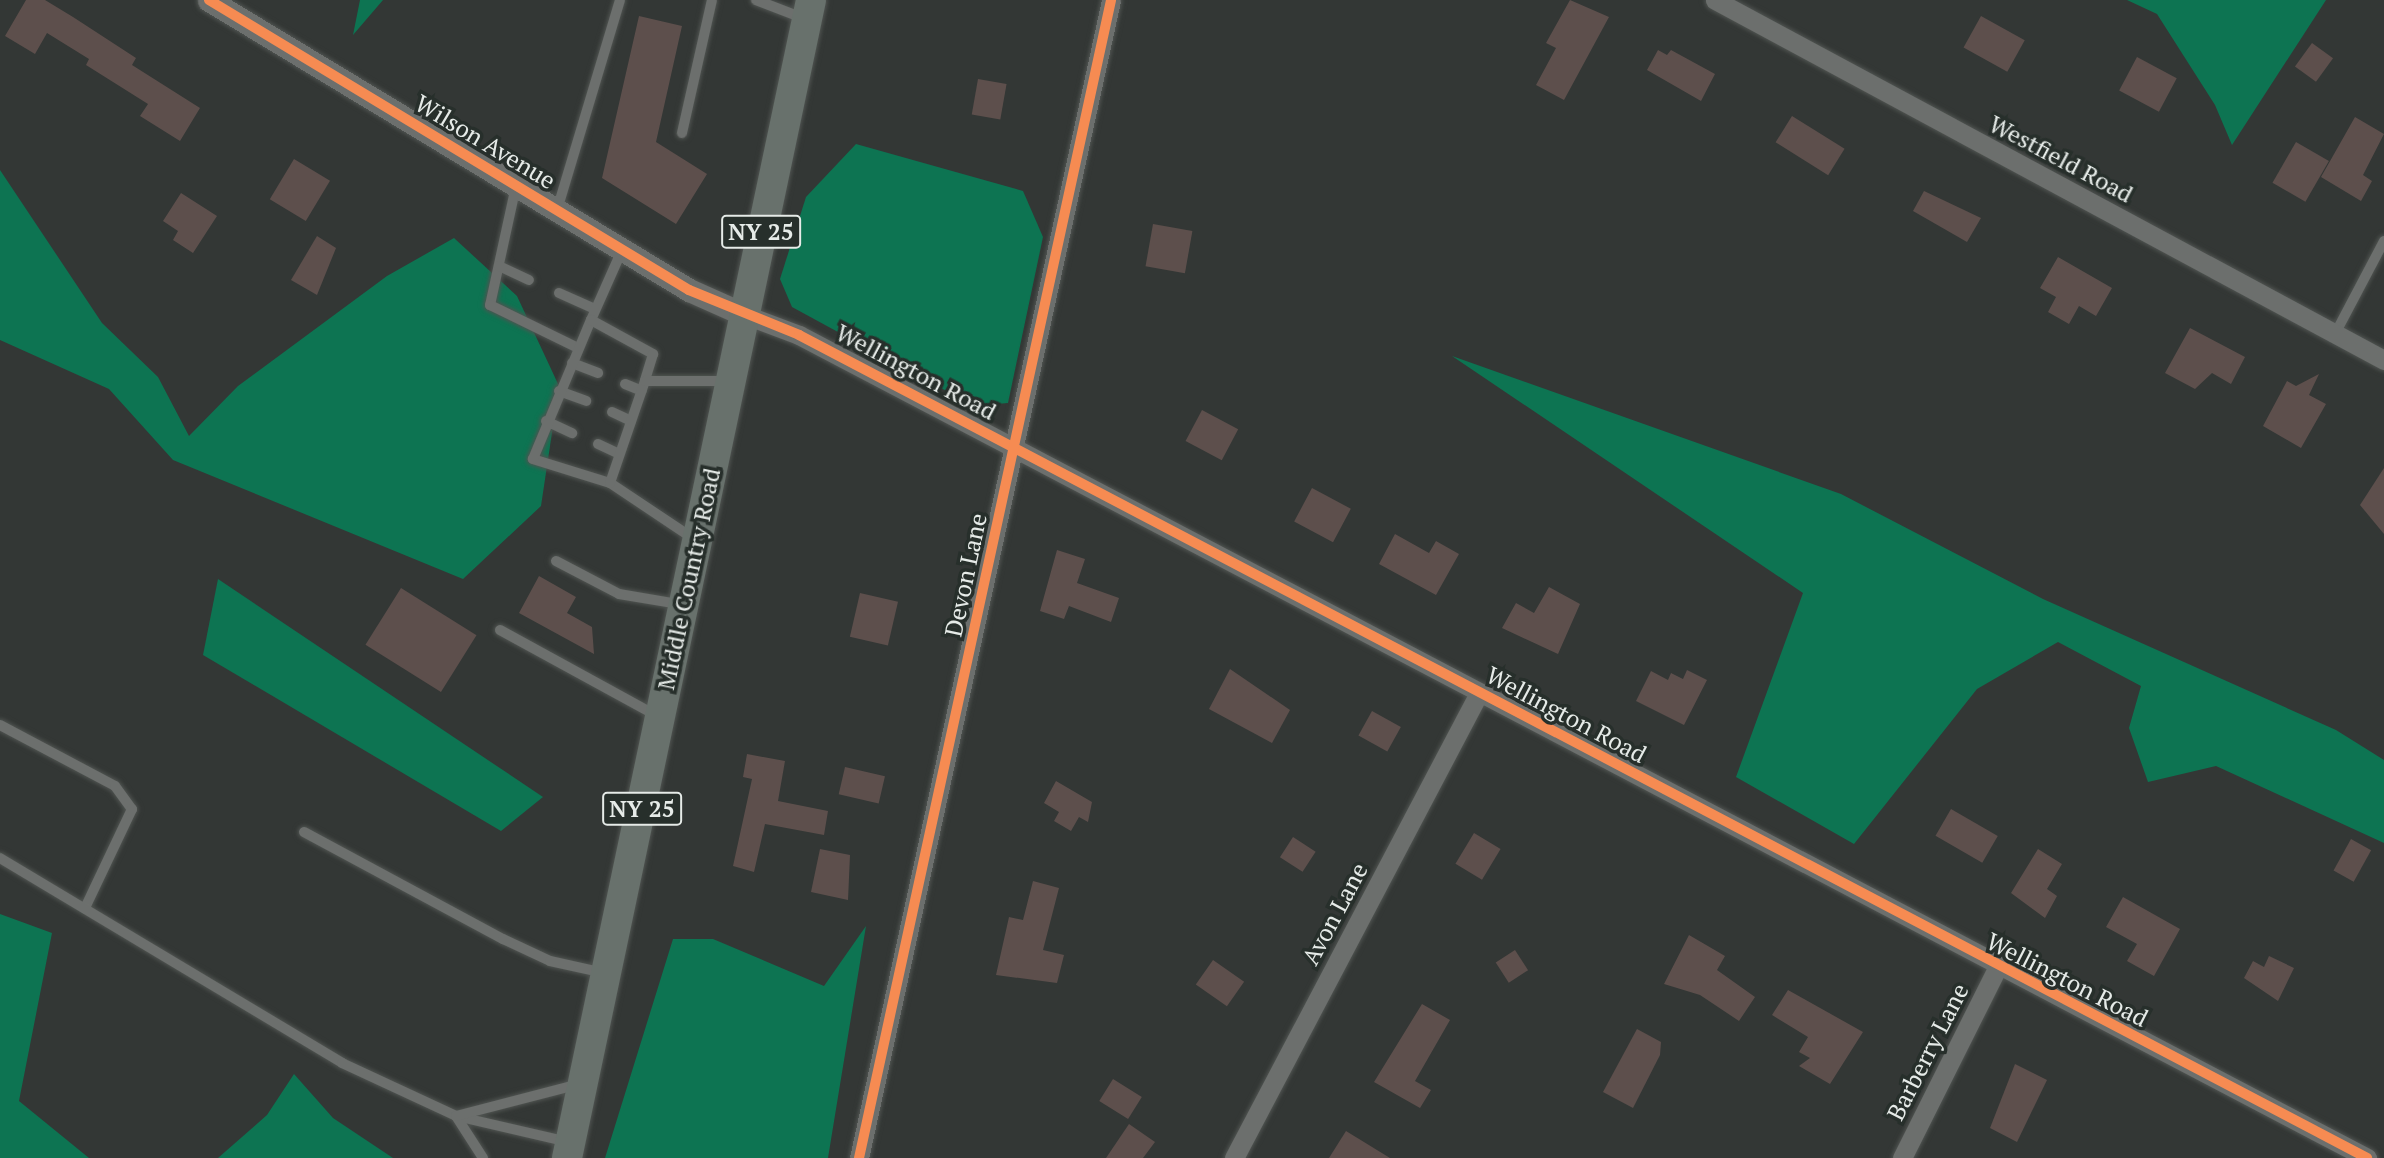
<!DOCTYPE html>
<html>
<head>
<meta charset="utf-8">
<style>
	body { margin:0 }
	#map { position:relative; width:2384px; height:1158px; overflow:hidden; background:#333735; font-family:"PT Serif",serif }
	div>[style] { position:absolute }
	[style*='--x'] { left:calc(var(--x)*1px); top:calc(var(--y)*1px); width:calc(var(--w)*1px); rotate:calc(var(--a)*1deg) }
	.forest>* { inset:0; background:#0d7452 }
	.building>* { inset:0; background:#5d4f4c; transform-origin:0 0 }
	.roads { filter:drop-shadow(0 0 2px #505451) drop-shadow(0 0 2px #505451) }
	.service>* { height:10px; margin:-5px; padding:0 5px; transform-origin:5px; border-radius:5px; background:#6c6f6d }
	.minor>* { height:19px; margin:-9.5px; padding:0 9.5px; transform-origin:9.5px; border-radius:9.5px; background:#6c6f6d }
	.tertiary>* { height:23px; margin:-11.5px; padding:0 11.5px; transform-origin:11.5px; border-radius:11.5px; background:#6c6f6d }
	.primary>* { height:30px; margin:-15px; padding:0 15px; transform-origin:15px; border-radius:15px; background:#68716c }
	.cycleway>* { height:10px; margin:-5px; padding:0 5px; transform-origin:5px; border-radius:5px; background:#f68b52 }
	span { translate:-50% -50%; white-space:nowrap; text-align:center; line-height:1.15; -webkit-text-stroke:7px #272f2b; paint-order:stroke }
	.shield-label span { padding:2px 5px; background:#272f2b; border:2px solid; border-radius:5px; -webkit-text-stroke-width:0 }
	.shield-label { font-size:23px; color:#e6ebe8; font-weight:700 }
	.street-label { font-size:24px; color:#e6ebe8 }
</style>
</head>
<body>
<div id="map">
	<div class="forest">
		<i style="clip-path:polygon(360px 0,383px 0,353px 35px)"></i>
		<i style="clip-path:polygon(2127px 0,2326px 0,2232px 145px,2215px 105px,2157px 14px)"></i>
		<i style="clip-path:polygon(856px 144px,1023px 191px,1043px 237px,1008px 403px,974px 406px,792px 307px,780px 279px,806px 197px)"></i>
		<i style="clip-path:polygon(0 170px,102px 323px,158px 377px,189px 436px,238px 386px,387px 276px,454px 238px,517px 296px,559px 386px,541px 506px,463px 579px,173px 460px,109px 389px,0 340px)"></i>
		<i style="clip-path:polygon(1452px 356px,1841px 494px,2043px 599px,2336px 730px,2384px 760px,2384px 843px,2216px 766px,2148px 782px,2129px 728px,2141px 686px,2058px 642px,1977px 689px,1854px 844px,1736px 777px,1803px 593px)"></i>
		<i style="clip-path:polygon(218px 579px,543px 797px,501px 831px,203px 655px)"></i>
		<i style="clip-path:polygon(0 914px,52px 933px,19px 1101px,89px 1158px,0 1158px)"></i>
		<i style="clip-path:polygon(866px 926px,828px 1158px,605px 1158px,673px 939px,713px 939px,824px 986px)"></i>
		<i style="clip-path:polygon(294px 1074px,333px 1118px,393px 1158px,218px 1158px,267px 1115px)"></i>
	</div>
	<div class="building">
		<i style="clip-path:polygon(26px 0,45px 0,73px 17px,136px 58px,132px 65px,200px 108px,180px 141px,140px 116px,148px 104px,86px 65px,89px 59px,47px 33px,35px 54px,5px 36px)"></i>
		<i style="clip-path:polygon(1570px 0,1609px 17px,1564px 100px,1536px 85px,1556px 48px,1546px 43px)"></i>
		<i style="clip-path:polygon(639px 16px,682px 26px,656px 142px,707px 174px,676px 224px,602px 178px)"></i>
		<i style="left:1981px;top:16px;width:50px;height:36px;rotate:29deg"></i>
		<i style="left:2312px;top:43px;width:26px;height:29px;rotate:36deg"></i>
		<i style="clip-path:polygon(1658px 50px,1667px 55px,1671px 50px,1715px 74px,1701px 101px,1647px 70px)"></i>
		<i style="left:2137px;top:57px;width:45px;height:38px;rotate:28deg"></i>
		<i style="left:978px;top:79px;width:29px;height:36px;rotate:10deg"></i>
		<i style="left:1792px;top:116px;width:62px;height:31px;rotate:32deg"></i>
		<i style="clip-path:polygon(2355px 117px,2384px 134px,2363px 175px,2372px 181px,2361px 201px,2321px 177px)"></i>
		<i style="left:2296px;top:142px;width:38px;height:47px;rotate:30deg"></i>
		<i style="left:294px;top:159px;width:42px;height:47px;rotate:31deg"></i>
		<i style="clip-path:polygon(1924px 191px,1981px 218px,1967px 242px,1913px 211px)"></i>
		<i style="clip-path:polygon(181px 193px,217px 216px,193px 253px,173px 240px,178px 231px,163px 221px)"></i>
		<i style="left:1153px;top:224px;width:40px;height:43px;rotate:10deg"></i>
		<i style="clip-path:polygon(317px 236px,336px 248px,317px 295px,291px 280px)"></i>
		<i style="clip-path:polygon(2058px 257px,2112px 288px,2096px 316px,2079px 306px,2069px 324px,2048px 312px,2056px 297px,2040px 288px)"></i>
		<i style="clip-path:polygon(2190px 328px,2245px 357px,2231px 384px,2212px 373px,2195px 389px,2165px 373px)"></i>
		<i style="clip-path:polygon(2319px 374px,2309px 395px,2326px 404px,2301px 448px,2263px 426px,2287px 381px,2296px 386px)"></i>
		<i style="left:1202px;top:410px;width:41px;height:35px;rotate:28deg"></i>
		<i style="clip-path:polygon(2384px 468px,2384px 534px,2360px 505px)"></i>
		<i style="left:1312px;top:488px;width:44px;height:38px;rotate:28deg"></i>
		<i style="clip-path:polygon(1395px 534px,1429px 553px,1436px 541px,1459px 554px,1436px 595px,1379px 564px)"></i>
		<i style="clip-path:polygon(1057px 550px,1085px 559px,1077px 583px,1119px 598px,1111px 622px,1069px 606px,1064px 619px,1040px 611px)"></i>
		<i style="clip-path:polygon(539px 576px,576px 597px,567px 613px,592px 627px,594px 654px,519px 613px)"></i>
		<i style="clip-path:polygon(1549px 587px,1580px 604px,1558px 654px,1502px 628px,1516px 603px,1534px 613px)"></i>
		<i style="left:401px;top:588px;width:89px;height:67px;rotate:32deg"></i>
		<i style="left:860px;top:593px;width:39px;height:45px;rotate:13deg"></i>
		<i style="clip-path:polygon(1230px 669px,1290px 710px,1272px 743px,1209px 709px)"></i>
		<i style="clip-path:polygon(1687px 670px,1707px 680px,1684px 725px,1636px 701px,1651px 671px,1668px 680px,1671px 673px,1683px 679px)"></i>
		<i style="left:1372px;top:711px;width:33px;height:28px;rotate:29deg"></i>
		<i style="clip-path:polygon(747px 754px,785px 761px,778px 801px,828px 811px,824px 835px,765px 824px,754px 872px,733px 866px,752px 779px,743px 777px)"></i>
		<i style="left:845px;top:767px;width:41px;height:28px;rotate:13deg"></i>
		<i style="clip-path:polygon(1056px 781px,1092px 802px,1088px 822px,1079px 817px,1071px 831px,1054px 821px,1059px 812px,1044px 803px)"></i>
		<i style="left:1951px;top:809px;width:54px;height:31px;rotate:30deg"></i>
		<i style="left:1474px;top:833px;width:31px;height:36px;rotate:31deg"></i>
		<i style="left:1293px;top:837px;width:27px;height:24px;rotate:33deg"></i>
		<i style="left:2351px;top:839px;width:23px;height:36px;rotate:29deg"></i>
		<i style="clip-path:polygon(820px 849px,850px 855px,848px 900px,811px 892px)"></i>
		<i style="clip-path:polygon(2038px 849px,2062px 864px,2047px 889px,2057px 896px,2045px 918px,2011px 893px)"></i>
		<i style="clip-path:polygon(1033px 881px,1059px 888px,1043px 950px,1064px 955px,1057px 983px,996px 975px,1009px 917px,1023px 920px)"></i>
		<i style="clip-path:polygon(2123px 897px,2180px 929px,2154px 976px,2127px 961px,2137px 944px,2106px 927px)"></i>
		<i style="clip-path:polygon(1689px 935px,1725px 956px,1717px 970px,1755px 997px,1739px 1021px,1700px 995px,1664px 984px)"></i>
		<i style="left:1515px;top:950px;width:24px;height:23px;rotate:57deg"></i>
		<i style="clip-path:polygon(2269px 956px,2294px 968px,2278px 1001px,2244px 978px,2253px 961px,2264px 967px)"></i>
		<i style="left:1213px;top:960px;width:38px;height:30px;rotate:35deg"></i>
		<i style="clip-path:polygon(1788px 990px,1863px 1032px,1830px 1084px,1799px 1066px,1810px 1058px,1799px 1052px,1808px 1037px,1772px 1015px)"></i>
		<i style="clip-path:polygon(1422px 1004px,1450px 1020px,1415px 1081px,1431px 1090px,1420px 1108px,1374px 1082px)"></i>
		<i style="clip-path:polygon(1637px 1029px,1661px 1042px,1660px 1055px,1633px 1108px,1603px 1092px)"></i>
		<i style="clip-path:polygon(2015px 1064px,2047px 1080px,2017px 1142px,1990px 1128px)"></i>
		<i style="left:1113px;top:1079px;width:34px;height:26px;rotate:32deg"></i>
		<i style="clip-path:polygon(1129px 1124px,1155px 1142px,1143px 1158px,1106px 1158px)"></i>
		<i style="clip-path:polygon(1346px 1131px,1390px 1158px,1329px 1158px)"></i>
	</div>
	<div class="roads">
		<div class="service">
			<i style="--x:756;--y:0;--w:50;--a:21"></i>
			<i style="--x:682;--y:133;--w:136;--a:-77.3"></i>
			<i style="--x:516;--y:186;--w:122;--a:102.3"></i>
			<i style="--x:490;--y:305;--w:98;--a:26"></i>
			<i style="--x:557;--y:210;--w:219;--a:-73.3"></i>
			<i style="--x:499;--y:266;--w:33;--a:25"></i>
			<i style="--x:559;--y:293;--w:39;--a:24"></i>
			<i style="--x:591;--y:320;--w:77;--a:-66.1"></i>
			<i style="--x:2335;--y:334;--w:105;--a:-62.2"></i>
			<i style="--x:572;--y:363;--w:28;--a:21"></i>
			<i style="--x:625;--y:384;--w:18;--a:22"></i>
			<i style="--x:559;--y:391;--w:29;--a:20"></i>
			<i style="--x:612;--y:412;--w:21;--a:25"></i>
			<i style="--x:546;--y:421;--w:29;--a:25"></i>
			<i style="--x:598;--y:444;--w:23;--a:25"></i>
			<i style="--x:610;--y:483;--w:81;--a:-162.7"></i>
			<i style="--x:533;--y:459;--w:151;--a:-67.4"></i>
			<i style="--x:591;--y:320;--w:71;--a:28.7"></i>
			<i style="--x:653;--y:354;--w:28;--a:107"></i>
			<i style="--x:694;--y:539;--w:101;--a:-146.3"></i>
			<i style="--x:610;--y:483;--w:108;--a:-71.1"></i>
			<i style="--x:645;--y:381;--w:84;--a:0"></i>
			<i style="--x:556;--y:561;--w:71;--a:27.6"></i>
			<i style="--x:619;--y:594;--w:61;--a:9.5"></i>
			<i style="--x:500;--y:630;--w:179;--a:28.7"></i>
			<i style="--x:0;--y:725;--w:130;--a:27.9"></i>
			<i style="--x:115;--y:786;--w:29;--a:54"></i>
			<i style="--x:132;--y:809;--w:110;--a:115.4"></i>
			<i style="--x:304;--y:832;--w:226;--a:28.3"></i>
			<i style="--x:503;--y:939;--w:52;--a:25.1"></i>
			<i style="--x:550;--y:961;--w:55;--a:12.5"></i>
			<i style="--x:0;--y:858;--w:399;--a:30.9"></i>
			<i style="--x:342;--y:1063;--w:126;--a:24.9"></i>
			<i style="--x:456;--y:1116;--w:116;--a:13"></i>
			<i style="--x:483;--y:1158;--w:50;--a:-122.7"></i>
			<i style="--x:456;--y:1116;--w:128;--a:-14.5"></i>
		</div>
		<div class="minor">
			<i style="--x:1715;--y:0;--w:760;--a:28.29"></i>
			<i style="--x:743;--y:314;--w:60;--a:20.6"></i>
			<i style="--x:799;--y:335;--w:1771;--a:27.69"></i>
			<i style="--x:859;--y:1158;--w:1185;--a:-77.72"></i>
			<i style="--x:1234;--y:1158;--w:526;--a:-62.22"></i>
			<i style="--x:1902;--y:1158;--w:212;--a:-63.4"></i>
		</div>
		<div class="tertiary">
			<i style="--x:209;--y:0;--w:561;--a:31.14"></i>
			<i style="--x:689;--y:290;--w:59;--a:24"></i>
		</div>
		<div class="primary">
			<i style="--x:567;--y:1158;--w:1183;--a:-78.1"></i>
		</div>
	</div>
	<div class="cycleway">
		<i style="--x:209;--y:0;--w:561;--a:31.14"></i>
		<i style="--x:689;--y:290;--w:119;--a:22.2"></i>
		<i style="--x:799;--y:335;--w:1771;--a:27.69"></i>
		<i style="--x:859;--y:1158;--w:1185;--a:-77.72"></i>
	</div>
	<div class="shield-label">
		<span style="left:761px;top:232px">NY 25</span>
		<span style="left:642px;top:809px">NY 25</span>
	</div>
	<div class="street-label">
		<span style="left:485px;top:142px;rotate:31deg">Wilson Avenue</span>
		<span style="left:2061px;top:159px;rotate:28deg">Westfield Road</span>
		<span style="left:916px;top:372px;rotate:28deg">Wellington Road</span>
		<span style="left:966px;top:575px;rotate:-78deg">Devon Lane</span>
		<span style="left:689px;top:579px;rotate:-78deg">Middle Country Road</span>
		<span style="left:1566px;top:715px;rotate:28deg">Wellington Road</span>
		<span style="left:1335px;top:914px;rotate:-62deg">Avon Lane</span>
		<span style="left:2067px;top:980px;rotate:27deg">Wellington Road</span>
		<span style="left:1928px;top:1052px;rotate:-63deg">Barberry Lane</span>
	</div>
</div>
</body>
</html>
